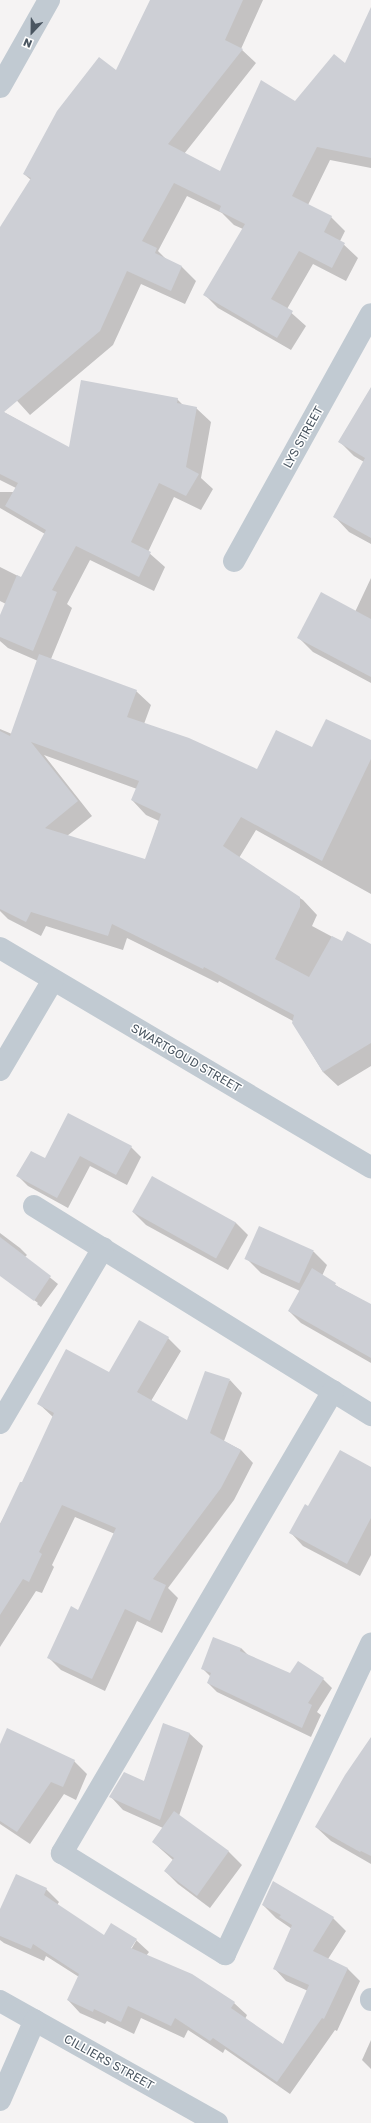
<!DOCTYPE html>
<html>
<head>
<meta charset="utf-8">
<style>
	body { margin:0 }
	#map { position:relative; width:371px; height:2123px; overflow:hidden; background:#f5f3f3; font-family:"Golos Text",sans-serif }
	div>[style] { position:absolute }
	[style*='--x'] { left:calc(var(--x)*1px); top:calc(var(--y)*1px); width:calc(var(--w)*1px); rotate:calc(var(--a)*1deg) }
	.shadow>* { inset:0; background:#0003 }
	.building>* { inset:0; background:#cdcfd5; transform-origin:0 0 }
	.minor>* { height:22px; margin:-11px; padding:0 11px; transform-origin:11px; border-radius:11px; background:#c1cad2 }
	span { translate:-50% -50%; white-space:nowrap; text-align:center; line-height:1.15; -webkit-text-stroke:3px #fff; paint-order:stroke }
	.street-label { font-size:12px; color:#4a5661 }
	.north { position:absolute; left:12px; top:12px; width:40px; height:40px; -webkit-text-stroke:3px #fff; paint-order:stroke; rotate:202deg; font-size:11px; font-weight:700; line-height:16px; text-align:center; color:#4a5661 }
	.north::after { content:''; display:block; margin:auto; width:14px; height:18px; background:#4a5661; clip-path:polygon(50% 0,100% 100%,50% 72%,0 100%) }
</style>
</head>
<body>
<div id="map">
	<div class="shadow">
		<i style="clip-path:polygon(151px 0,263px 0,241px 49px,256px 63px,184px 154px,220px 172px,296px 103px,345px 65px,371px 18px,371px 168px,330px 160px,308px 205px,331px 217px,345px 231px,340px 241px,358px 258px,346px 281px,313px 264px,287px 309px,306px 326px,291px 350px,218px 308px,205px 295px,243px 229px,234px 225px,222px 213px,187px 196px,158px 251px,168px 261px,182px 267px,196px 281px,185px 304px,141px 284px,113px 345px,30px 415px,0 382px,0 229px,31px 180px,24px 174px,117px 72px)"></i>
		<i style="clip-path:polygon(evenodd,177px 399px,183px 405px,196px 408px,211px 422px,201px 478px,213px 489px,201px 510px,174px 497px,148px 552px,165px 567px,154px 591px,90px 560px,67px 604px,72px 608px,51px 659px,136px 691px,151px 705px,144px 724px,258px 770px,313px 749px,371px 741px,371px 894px,256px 830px,239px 858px,303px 900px,317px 915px,312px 926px,342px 942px,371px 947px,371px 1066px,338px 1086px,323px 1072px,293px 1023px,293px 1021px,219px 981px,218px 983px,127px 938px,123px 950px,46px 926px,41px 936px,8px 919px,0 911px,0 729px,12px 734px,38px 661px,8px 648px,0 641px,0 618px,6px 604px,0 601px,0 567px,22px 578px,45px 534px,0 508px,0 492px,14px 492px,16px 488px,0 480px,0 410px,70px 449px,177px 399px,44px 755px,137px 789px,132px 800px,146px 815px,159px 821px,146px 860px,67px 836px,92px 816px,44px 755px)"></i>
		<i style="clip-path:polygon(371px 407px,371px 544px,349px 532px,335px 517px,364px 462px,354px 456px,339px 441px)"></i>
		<i style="clip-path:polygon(371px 578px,371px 683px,313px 652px,298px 637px,355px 612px)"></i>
		<i style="clip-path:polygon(131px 1147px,141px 1157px,127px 1185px,90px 1166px,68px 1208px,28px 1186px,18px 1176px,45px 1160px)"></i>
		<i style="clip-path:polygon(133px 1212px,236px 1223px,248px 1235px,228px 1270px,146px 1225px)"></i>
		<i style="clip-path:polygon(260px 1227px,314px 1252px,327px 1265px,322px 1276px,340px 1288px,371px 1305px,371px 1363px,301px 1323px,289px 1311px,300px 1291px,261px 1273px,248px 1260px)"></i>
		<i style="clip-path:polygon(0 1233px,20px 1248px,27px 1255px,25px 1257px,58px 1284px,41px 1307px,37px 1304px,38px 1303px,0 1275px)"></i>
		<i style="clip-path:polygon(168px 1338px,181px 1351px,151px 1401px,187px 1422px,230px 1380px,242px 1393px,224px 1441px,241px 1450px,253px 1463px,234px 1500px,168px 1588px,178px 1598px,162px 1633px,137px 1621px,105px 1691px,61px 1670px,49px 1658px,79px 1611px,115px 1534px,75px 1517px,52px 1565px,54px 1567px,42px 1593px,36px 1591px,0 1647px,0 1524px,22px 1484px,53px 1417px,38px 1403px,109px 1373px)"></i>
		<i style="clip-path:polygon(371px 1469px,371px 1555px,360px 1576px,303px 1546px,291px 1533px,308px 1507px)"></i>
		<i style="clip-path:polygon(241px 1648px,249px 1656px,290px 1675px,323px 1679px,332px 1688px,317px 1712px,321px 1715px,311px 1737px,217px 1692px,208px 1683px,211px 1677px,202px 1668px)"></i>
		<i style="clip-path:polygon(164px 1725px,190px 1734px,203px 1746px,179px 1816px,229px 1852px,242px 1865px,210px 1908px,178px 1884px,165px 1871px,173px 1860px,153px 1842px,163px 1828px,123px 1810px,111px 1797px,144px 1782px)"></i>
		<i style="clip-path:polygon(8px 1730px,74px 1761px,87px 1774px,76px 1800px,64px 1794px,30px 1844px,0 1824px,0 1747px)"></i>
		<i style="clip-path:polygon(371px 1738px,371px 1864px,331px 1841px,316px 1827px)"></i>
		<i style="clip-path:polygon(evenodd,46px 1889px,59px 1902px,57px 1905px,104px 1936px,136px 1940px,149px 1952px,146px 1956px,234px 2003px,247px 2015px,245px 2019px,283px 2045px,308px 1991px,286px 1981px,274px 1968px,292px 1929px,276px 1918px,263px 1905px,333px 1918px,346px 1931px,328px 1959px,348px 1969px,360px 1981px,337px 2031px,335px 2030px,290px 2094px,225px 2049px,223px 2053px,188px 2030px,184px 2038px,141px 2018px,134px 2034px,107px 2021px,105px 2024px,80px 2013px,68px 2000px,79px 1977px,46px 1956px,44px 1961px,4px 1943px,0 1940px,0 1911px,46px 1889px,134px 1941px,136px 1941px,129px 1953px,127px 1951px,134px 1941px)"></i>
		<i style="clip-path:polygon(371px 2040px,371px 2069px,362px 2060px)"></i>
	</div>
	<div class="building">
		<i style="clip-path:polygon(150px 0,243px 0,225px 40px,243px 49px,168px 144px,220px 171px,261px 80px,295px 101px,334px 54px,345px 63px,371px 7px,371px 158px,317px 147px,292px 196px,332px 216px,324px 232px,345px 243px,332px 268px,299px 251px,271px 299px,293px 311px,277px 338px,203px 295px,245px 224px,219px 211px,221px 206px,174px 183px,142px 241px,157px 248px,155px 253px,182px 266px,171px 291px,127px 271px,100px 331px,4px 412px,69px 447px,81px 380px,178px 398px,177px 403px,197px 407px,186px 467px,199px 474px,186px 496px,159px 483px,131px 542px,151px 552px,139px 577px,76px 546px,52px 590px,57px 592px,33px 651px,0 637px,0 615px,17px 575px,21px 577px,46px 530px,5px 506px,18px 483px,0 474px,0 227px,31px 178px,23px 174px,57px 111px,99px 57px,116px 70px)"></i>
		<i style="clip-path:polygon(371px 387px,371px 538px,333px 517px,365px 458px,338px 442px)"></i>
		<i style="clip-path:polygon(321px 592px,371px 619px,371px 677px,297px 638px)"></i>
		<i style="clip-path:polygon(evenodd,39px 654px,137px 690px,127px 717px,189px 738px,257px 769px,276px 730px,312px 747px,326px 719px,371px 740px,371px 759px,322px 861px,241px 817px,223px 846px,300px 897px,300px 907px,275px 959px,309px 977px,332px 936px,342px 941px,347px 931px,371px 944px,371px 1043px,323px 1072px,292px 1023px,294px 1015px,204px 967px,203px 969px,112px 924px,108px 936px,31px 912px,26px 922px,0 909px,0 731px,10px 736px,39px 654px,31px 742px,139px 781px,131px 800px,161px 814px,145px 859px,45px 828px,78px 801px,31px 742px)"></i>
		<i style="clip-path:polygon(68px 1113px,132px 1146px,116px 1175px,80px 1156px,57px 1198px,16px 1176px,31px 1151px,45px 1158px)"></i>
		<i style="left:152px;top:1176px;width:96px;height:41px;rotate:29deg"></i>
		<i style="left:259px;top:1226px;width:60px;height:36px;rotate:24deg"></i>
		<i style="clip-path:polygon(0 1237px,51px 1276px,34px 1301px,0 1276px)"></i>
		<i style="clip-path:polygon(312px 1268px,336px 1283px,335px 1285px,371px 1304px,371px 1358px,288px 1311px)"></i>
		<i style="clip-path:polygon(139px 1320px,169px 1337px,137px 1392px,187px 1420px,205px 1371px,230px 1379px,210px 1433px,241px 1450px,221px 1488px,153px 1579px,166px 1585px,150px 1621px,125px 1609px,92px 1679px,47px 1658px,71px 1606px,78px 1610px,116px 1528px,62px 1505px,39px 1552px,42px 1554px,29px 1582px,23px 1579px,0 1615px,0 1524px,20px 1482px,22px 1482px,54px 1413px,37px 1404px,66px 1349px,109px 1372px)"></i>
		<i style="clip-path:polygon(340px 1450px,371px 1467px,371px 1518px,347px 1564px,289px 1533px,305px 1504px,308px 1506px)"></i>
		<i style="clip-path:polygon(213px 1637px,241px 1648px,240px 1651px,290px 1673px,298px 1661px,324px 1678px,308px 1703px,312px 1705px,302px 1728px,207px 1683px,211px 1673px,201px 1669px)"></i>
		<i style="clip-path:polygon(163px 1723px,190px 1733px,160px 1820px,109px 1797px,124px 1772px,144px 1781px)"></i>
		<i style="clip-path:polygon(7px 1728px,75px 1760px,63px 1787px,51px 1782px,17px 1832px,0 1821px,0 1744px)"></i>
		<i style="clip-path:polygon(371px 1737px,371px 1856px,361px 1851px,360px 1852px,315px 1827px,345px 1775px)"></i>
		<i style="clip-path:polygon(174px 1811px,229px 1851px,197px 1896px,164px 1871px,174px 1858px,152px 1842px)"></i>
		<i style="clip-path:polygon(16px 1874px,47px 1888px,44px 1895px,104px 1935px,111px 1923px,137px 1939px,131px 1948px,192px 1974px,235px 2002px,231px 2008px,283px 2044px,309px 1985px,273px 1969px,292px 1925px,279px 1917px,281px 1915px,262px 1905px,273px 1881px,334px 1917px,313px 1951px,348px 1968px,324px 2019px,322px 2018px,277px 2082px,213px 2038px,210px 2041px,175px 2018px,171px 2026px,128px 2006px,121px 2022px,94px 2009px,93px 2012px,67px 2000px,79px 1974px,33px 1944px,31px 1949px,0 1936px,0 1909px)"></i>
	</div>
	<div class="minor">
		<i style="--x:0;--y:87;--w:100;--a:-60.6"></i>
		<i style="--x:234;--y:561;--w:282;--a:-61"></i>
		<i style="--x:0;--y:948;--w:431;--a:30.6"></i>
		<i style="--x:0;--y:1070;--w:104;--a:-59.5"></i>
		<i style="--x:34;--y:1206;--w:397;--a:31.8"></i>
		<i style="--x:333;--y:1391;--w:536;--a:120.4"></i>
		<i style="--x:62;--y:1853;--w:192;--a:31.8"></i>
		<i style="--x:225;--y:1954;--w:343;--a:-64.8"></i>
		<i style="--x:0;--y:1423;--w:203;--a:-59.5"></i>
		<i style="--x:371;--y:1999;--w:1;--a:90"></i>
		<i style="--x:0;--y:2001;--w:249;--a:29.3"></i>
		<i style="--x:0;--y:2100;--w:87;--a:-66.4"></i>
	</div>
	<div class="street-label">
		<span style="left:303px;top:437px;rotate:-61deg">LYS STREET</span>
		<span style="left:186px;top:1058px;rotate:30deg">SWARTGOUD STREET</span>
		<span style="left:109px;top:2062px;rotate:29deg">CILLIERS STREET</span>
	</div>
	<div class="north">N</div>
</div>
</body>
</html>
